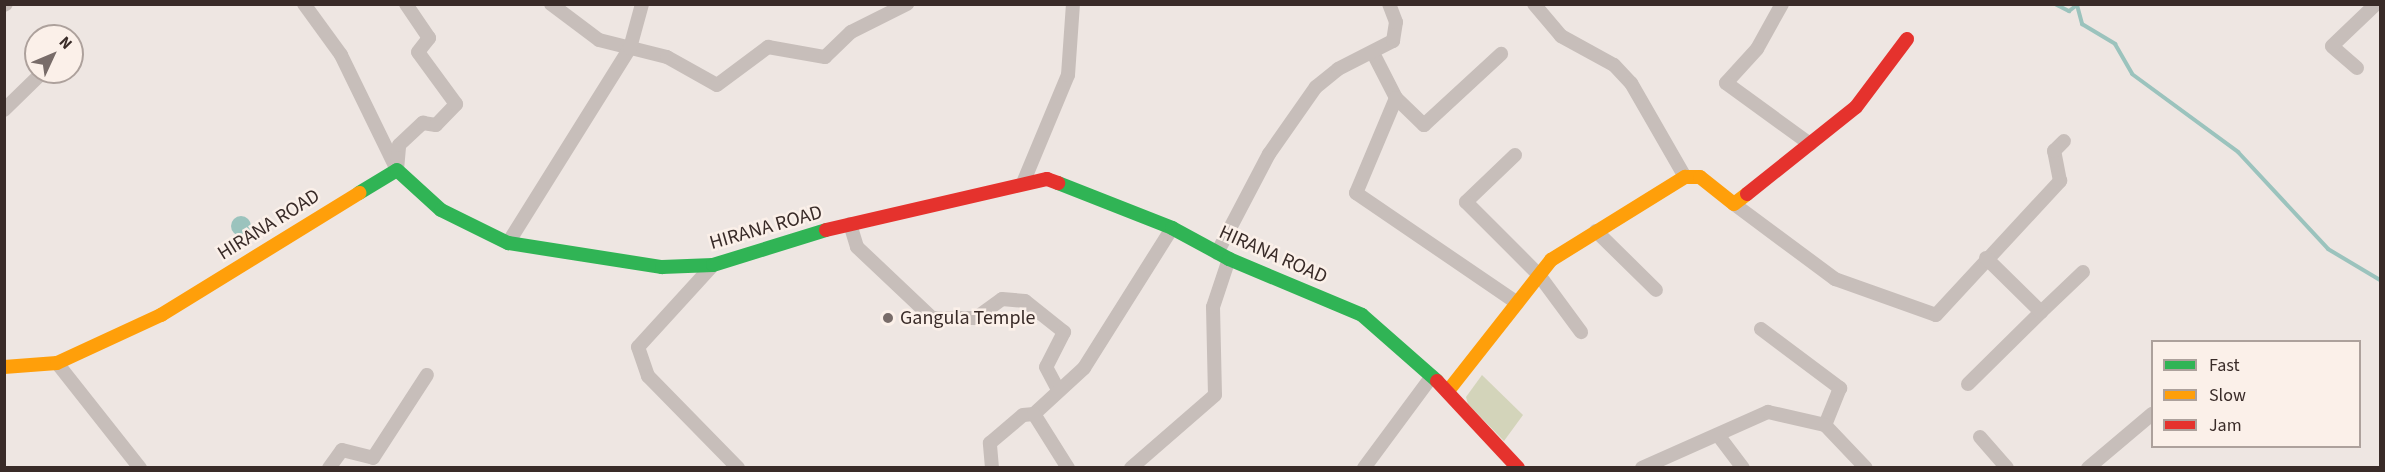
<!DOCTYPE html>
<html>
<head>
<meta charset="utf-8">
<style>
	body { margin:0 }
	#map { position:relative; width:2385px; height:472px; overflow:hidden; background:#eee6e2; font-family:"Source Sans 3",sans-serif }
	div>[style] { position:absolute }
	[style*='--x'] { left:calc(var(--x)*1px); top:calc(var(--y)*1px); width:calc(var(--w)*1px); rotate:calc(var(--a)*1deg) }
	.green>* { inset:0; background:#d3d4ba }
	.water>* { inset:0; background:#9bc3bd }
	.round { border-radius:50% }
	.stream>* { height:4px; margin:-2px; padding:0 2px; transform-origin:2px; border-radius:2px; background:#9bc3bd }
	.street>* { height:14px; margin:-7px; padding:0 7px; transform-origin:7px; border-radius:7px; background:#c7beba }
	.fast>* { height:14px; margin:-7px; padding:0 7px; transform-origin:7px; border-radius:7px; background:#30b455 }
	.slow>* { height:14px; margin:-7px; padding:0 7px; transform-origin:7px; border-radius:7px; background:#ff9f0a }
	.jam>* { height:14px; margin:-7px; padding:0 7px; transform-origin:7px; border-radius:7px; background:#e5322d }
	.dots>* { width:16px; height:16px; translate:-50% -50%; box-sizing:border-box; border:3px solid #fbf0e9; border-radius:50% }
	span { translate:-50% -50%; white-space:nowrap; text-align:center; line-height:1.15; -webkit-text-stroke:5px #fbf0e9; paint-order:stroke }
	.street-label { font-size:20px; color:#392b28 }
	.poi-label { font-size:20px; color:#392b28 }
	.left { translate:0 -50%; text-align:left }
	.frame { position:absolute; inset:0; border:6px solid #392b28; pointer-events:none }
	.legend { position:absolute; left:2151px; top:340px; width:210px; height:108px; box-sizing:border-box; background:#fbf0e9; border:2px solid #ada19c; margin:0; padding:8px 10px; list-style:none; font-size:18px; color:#392b28 }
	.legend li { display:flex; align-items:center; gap:12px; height:30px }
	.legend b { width:30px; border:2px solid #ada19c }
	.north { position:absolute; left:24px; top:24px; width:60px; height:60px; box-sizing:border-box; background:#fbf0e9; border:2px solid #ada19c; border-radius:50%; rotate:46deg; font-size:16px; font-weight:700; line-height:24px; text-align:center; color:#392b28 }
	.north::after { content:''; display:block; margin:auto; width:21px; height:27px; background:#786c69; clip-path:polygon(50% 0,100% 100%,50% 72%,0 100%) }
</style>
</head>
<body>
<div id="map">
	<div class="green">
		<i style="clip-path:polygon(1482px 375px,1523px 415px,1504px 441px,1468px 404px,1466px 397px)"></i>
	</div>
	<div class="water">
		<i class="round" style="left:231px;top:216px;width:20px;height:20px"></i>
	</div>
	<div class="stream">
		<i style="--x:2055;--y:4;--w:16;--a:27"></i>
		<i style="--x:2069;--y:11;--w:10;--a:-37"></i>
		<i style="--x:2077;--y:5;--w:20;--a:75"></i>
		<i style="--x:2082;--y:24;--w:39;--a:31"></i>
		<i style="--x:2115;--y:44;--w:34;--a:60"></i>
		<i style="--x:2132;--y:74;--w:132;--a:36.3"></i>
		<i style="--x:2238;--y:152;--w:132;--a:47.1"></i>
		<i style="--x:2328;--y:249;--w:61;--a:30.8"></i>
	</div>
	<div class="street">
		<i style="--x:304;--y:4;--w:63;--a:54"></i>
		<i style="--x:341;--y:55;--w:126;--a:64"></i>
		<i style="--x:551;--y:4;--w:60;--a:36.9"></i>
		<i style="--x:599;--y:40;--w:70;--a:14"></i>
		<i style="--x:667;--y:57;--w:57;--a:29.2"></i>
		<i style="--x:717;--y:85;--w:64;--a:-36.7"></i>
		<i style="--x:768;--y:47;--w:58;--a:10"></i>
		<i style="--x:825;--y:57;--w:36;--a:-44"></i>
		<i style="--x:851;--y:32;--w:63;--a:-26.6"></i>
		<i style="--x:1534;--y:4;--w:42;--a:49.8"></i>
		<i style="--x:1561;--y:36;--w:60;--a:28.7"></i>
		<i style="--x:1614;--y:65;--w:25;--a:47"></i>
		<i style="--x:1631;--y:83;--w:108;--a:60.1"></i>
		<i style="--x:1782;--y:4;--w:51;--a:119.1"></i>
		<i style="--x:1757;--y:49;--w:46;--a:132.4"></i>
		<i style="--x:1726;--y:83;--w:104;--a:36"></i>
		<i style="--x:4;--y:5;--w:2;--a:-27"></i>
		<i style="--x:1373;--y:53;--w:51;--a:62.9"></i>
		<i style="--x:1396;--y:98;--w:39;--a:44"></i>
		<i style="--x:1424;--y:125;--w:105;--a:-42.7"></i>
		<i style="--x:2357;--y:68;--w:33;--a:-139"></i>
		<i style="--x:2332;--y:46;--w:61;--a:-43.7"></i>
		<i style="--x:1396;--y:98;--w:103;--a:112.8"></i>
		<i style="--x:1356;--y:193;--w:195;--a:34.3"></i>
		<i style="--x:4;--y:110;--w:54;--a:-44.3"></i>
		<i style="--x:1515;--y:155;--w:68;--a:136.2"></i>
		<i style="--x:1466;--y:202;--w:103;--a:45"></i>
		<i style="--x:1539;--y:275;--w:71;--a:53.6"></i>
		<i style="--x:397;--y:170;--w:25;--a:-85"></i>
		<i style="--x:399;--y:145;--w:33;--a:-43"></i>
		<i style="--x:423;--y:123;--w:13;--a:9"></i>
		<i style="--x:436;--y:125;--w:29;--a:-46"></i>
		<i style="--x:456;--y:104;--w:64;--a:-126.2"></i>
		<i style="--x:418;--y:52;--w:18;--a:-52"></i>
		<i style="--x:429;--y:38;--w:41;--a:-124.1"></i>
		<i style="--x:1023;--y:183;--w:117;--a:-67.4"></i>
		<i style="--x:1068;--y:75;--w:71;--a:-86"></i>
		<i style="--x:1734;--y:204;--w:126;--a:36.6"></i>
		<i style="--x:1835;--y:279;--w:107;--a:19.6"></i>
		<i style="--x:1936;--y:315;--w:183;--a:-47.2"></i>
		<i style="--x:2060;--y:181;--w:31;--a:-101"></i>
		<i style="--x:2054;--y:151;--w:14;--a:-45"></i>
		<i style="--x:850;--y:224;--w:24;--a:73"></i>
		<i style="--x:857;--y:247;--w:103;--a:43.4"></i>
		<i style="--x:932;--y:318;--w:44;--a:0"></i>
		<i style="--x:976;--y:318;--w:32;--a:-36"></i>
		<i style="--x:1002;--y:299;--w:23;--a:5"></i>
		<i style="--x:1025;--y:301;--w:50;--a:38.5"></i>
		<i style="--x:1064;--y:332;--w:39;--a:117"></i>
		<i style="--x:1046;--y:367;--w:27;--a:62"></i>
		<i style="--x:1596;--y:231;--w:84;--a:44.5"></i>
		<i style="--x:508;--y:243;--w:230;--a:-58"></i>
		<i style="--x:630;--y:48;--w:46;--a:-74.7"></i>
		<i style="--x:1217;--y:253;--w:112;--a:-62.3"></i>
		<i style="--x:1269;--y:154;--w:82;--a:-55"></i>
		<i style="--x:1316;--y:87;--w:28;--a:-39"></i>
		<i style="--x:1338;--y:69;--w:62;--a:-27"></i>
		<i style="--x:1393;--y:41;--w:19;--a:-81"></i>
		<i style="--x:1396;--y:22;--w:19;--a:-111"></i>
		<i style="--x:713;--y:265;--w:111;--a:132.4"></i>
		<i style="--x:638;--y:347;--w:31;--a:71"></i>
		<i style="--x:648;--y:376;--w:129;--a:45.6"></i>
		<i style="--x:2041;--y:312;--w:58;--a:-43.6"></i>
		<i style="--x:1761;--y:329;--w:99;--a:36.8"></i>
		<i style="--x:1840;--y:388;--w:40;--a:112"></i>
		<i style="--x:57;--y:363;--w:134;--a:51.7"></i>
		<i style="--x:1968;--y:384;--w:103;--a:-44.6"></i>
		<i style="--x:2041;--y:312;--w:77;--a:-135.5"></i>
		<i style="--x:1034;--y:414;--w:68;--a:-42.6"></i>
		<i style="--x:1084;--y:368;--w:165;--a:-57.8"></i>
		<i style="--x:1718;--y:435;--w:41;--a:52.9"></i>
		<i style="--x:1980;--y:437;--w:41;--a:48.9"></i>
		<i style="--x:329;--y:468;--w:22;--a:-54"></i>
		<i style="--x:342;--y:450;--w:32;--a:14"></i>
		<i style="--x:373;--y:458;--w:99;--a:-57"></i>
		<i style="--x:992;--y:468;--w:25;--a:-95"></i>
		<i style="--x:990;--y:443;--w:43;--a:-40.3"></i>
		<i style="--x:1023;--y:415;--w:11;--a:-5"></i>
		<i style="--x:1034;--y:414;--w:64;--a:57.8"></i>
		<i style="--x:1131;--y:468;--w:111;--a:-41"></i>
		<i style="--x:1215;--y:395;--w:88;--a:-91.3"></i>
		<i style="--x:1213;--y:307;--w:51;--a:-71.6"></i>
		<i style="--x:1364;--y:468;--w:114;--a:-53.5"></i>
		<i style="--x:1642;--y:468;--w:138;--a:-24"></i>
		<i style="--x:1768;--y:412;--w:58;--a:12.8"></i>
		<i style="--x:1825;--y:425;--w:59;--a:46.4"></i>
		<i style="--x:2088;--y:468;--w:84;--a:-40.2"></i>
	</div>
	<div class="fast">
		<i style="--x:1058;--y:183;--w:123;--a:21.5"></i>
		<i style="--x:1172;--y:228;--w:65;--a:28.5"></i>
		<i style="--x:1229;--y:259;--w:144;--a:22.8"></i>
		<i style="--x:1362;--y:315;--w:100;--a:41.3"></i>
		<i style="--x:359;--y:193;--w:44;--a:-31.2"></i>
		<i style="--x:397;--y:170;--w:59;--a:42.3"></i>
		<i style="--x:441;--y:210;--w:75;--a:26.2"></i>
		<i style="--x:508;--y:243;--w:156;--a:8.9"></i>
		<i style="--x:662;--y:267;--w:51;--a:-2.2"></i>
		<i style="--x:713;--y:265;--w:118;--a:-17.2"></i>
	</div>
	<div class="slow">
		<i style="--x:4;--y:367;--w:53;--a:-4.3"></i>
		<i style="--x:57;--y:363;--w:115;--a:-24.8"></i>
		<i style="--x:161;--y:315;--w:233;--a:-31.6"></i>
		<i style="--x:1448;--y:391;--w:167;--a:-51.8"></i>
		<i style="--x:1551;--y:260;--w:158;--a:-31.8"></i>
		<i style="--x:1685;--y:177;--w:15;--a:0"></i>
		<i style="--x:1700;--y:177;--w:43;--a:38.5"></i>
		<i style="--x:1734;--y:204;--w:16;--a:-38"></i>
	</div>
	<div class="jam">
		<i style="--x:1747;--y:194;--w:139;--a:-38.6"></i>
		<i style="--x:1856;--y:107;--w:85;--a:-53.1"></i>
		<i style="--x:826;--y:230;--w:227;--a:-13"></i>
		<i style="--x:1047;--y:179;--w:12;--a:20"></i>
		<i style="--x:1437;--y:381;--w:119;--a:47"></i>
	</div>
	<div class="dots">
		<i style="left:888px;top:318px;background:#786c69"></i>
	</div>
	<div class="street-label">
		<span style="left:269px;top:225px;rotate:-32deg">HIRANA ROAD</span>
		<span style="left:766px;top:228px;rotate:-16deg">HIRANA ROAD</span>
		<span style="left:1273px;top:255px;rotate:24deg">HIRANA ROAD</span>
	</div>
	<div class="poi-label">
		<span class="left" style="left:900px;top:318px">Gangula Temple</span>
	</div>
	<div class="frame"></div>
	<ul class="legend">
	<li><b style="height:8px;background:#30b455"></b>Fast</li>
	<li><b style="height:8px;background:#ff9f0a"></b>Slow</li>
	<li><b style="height:8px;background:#e5322d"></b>Jam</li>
	</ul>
	<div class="north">N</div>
</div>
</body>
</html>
